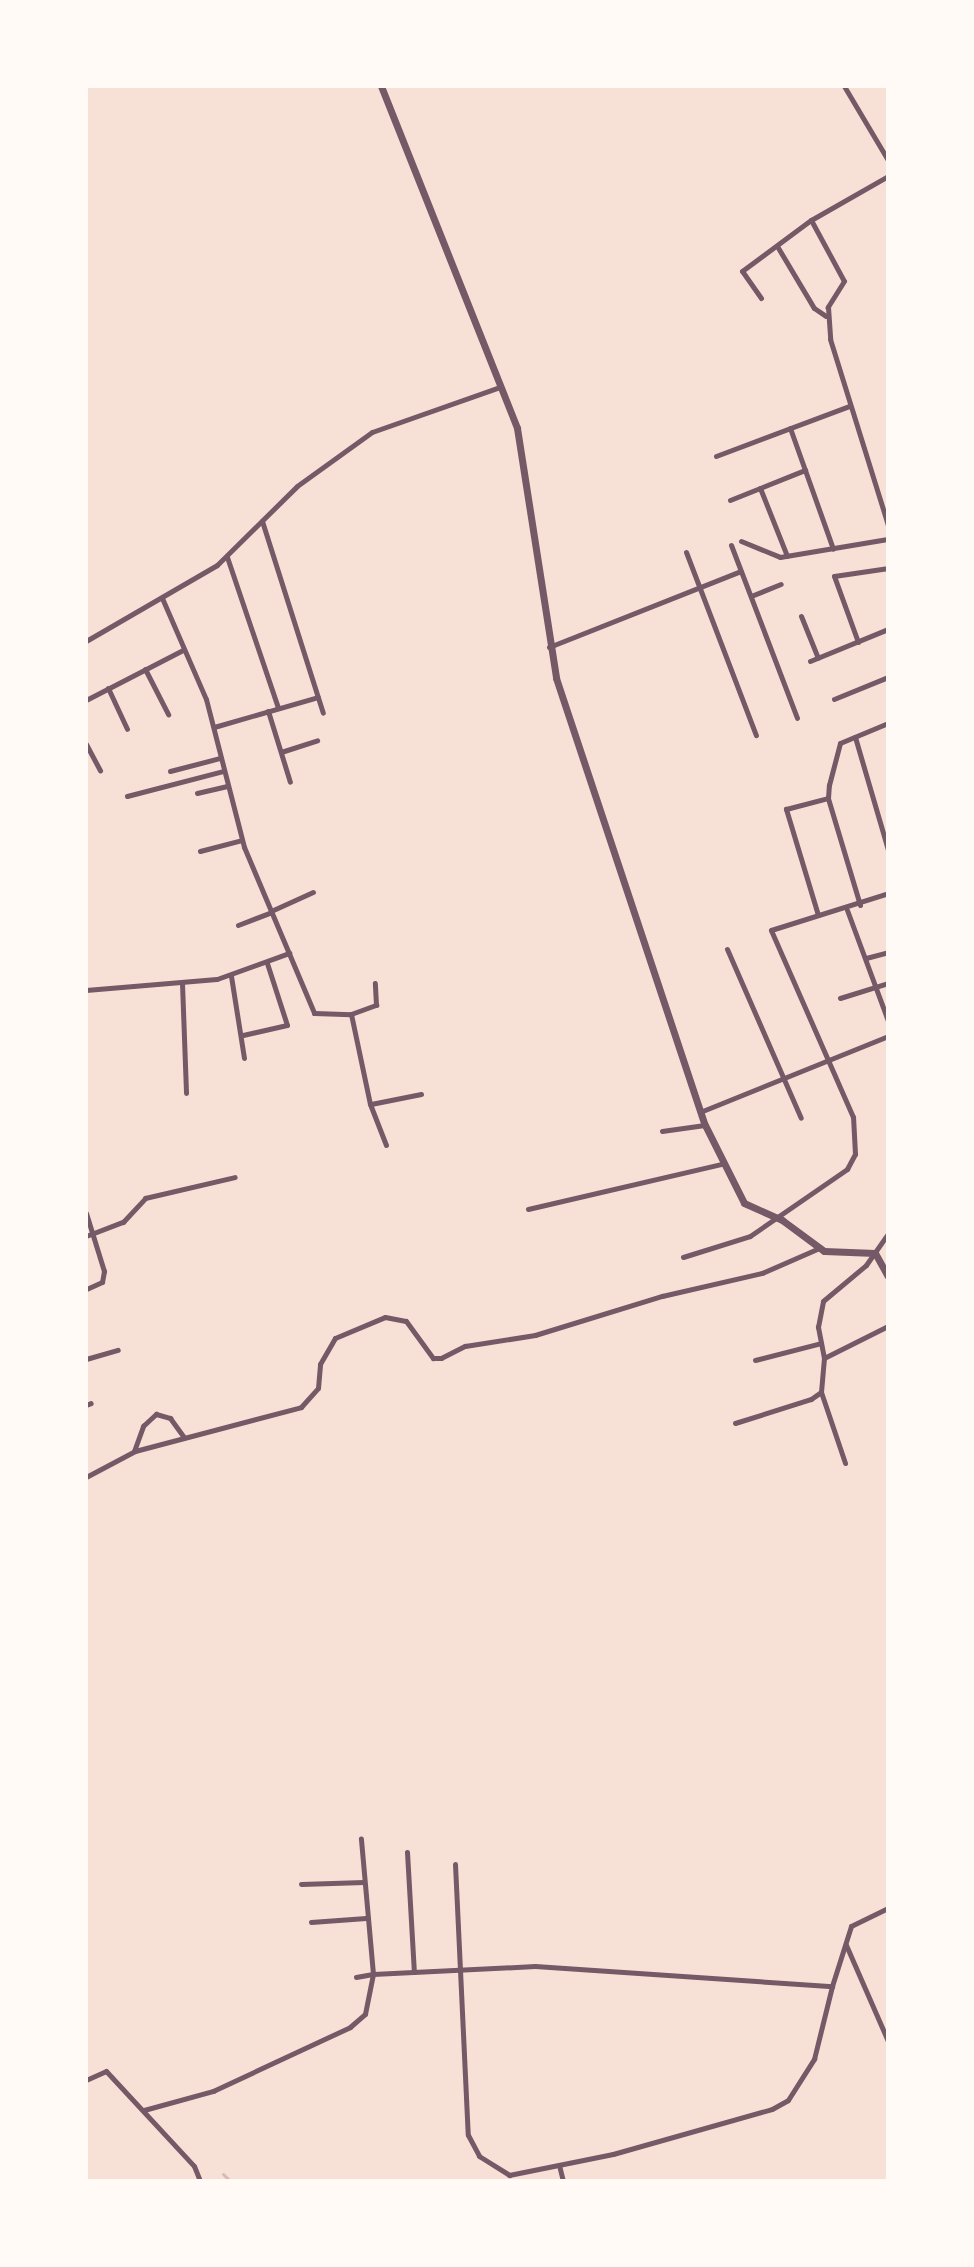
<!DOCTYPE html>
<html>
<head>
<meta charset="utf-8">
<style>
	body { margin:0 }
	#map { position:relative; width:974px; height:2267px; overflow:hidden; background:#f7e1d7; font-family:"Playfair Display",serif }
	div>[style] { position:absolute }
	[style*='--x'] { left:calc(var(--x)*1px); top:calc(var(--y)*1px); width:calc(var(--w)*1px); rotate:calc(var(--a)*1deg) }
	.stream>* { height:3px; margin:-1.5px; padding:0 1.5px; transform-origin:1.5px; border-radius:1.5px; background:#dcb8b0 }
	.minor>* { height:5px; margin:-2.5px; padding:0 2.5px; transform-origin:2.5px; border-radius:2.5px; background:#755966 }
	.tertiary>* { height:7px; margin:-3.5px; padding:0 3.5px; transform-origin:3.5px; border-radius:3.5px; background:#755966 }
	span { translate:-50% -50%; white-space:nowrap; text-align:center; line-height:1.15; -webkit-text-stroke:6px #fffaf5; paint-order:stroke }
	.frame { position:absolute; inset:0; border:88px solid #fffaf5; pointer-events:none }
</style>
</head>
<body>
<div id="map">
	<div class="stream">
		<i style="--x:223;--y:2174;--w:10;--a:45"></i>
	</div>
	<div class="minor">
		<i style="--x:844;--y:86;--w:86;--a:59.3"></i>
		<i style="--x:811;--y:220;--w:69;--a:61.6"></i>
		<i style="--x:844;--y:281;--w:31;--a:122"></i>
		<i style="--x:828;--y:307;--w:32;--a:86"></i>
		<i style="--x:830;--y:339;--w:195;--a:72.7"></i>
		<i style="--x:777;--y:246;--w:72;--a:59.2"></i>
		<i style="--x:814;--y:308;--w:14;--a:34"></i>
		<i style="--x:761;--y:298;--w:33;--a:-125"></i>
		<i style="--x:742;--y:271;--w:86;--a:-36.5"></i>
		<i style="--x:811;--y:220;--w:89;--a:-29.7"></i>
		<i style="--x:790;--y:428;--w:128;--a:70.4"></i>
		<i style="--x:716;--y:456;--w:142;--a:-20.6"></i>
		<i style="--x:760;--y:488;--w:73;--a:68.3"></i>
		<i style="--x:730;--y:500;--w:81;--a:-21.8"></i>
		<i style="--x:262;--y:521;--w:201;--a:72.4"></i>
		<i style="--x:741;--y:541;--w:42;--a:22.3"></i>
		<i style="--x:780;--y:557;--w:109;--a:-9.5"></i>
		<i style="--x:731;--y:545;--w:185;--a:69.1"></i>
		<i style="--x:686;--y:552;--w:196;--a:69.1"></i>
		<i style="--x:227;--y:557;--w:159;--a:71.3"></i>
		<i style="--x:751;--y:596;--w:32;--a:-22"></i>
		<i style="--x:162;--y:598;--w:110;--a:66.5"></i>
		<i style="--x:206;--y:699;--w:153;--a:75.6"></i>
		<i style="--x:244;--y:847;--w:180;--a:67.1"></i>
		<i style="--x:314;--y:1013;--w:37;--a:2"></i>
		<i style="--x:351;--y:1014;--w:92;--a:78.1"></i>
		<i style="--x:370;--y:1104;--w:44;--a:68.7"></i>
		<i style="--x:801;--y:616;--w:45;--a:68"></i>
		<i style="--x:86;--y:641;--w:151;--a:-30.1"></i>
		<i style="--x:217;--y:565;--w:112;--a:-44.6"></i>
		<i style="--x:297;--y:486;--w:92;--a:-35.8"></i>
		<i style="--x:372;--y:432;--w:136;--a:-19.4"></i>
		<i style="--x:858;--y:642;--w:70;--a:-110"></i>
		<i style="--x:834;--y:576;--w:55;--a:-8.4"></i>
		<i style="--x:549;--y:647;--w:206;--a:-21.6"></i>
		<i style="--x:810;--y:661;--w:84;--a:-22.3"></i>
		<i style="--x:145;--y:669;--w:51;--a:62.9"></i>
		<i style="--x:108;--y:688;--w:45;--a:65.1"></i>
		<i style="--x:834;--y:699;--w:58;--a:-22.2"></i>
		<i style="--x:86;--y:700;--w:109;--a:-27.3"></i>
		<i style="--x:268;--y:711;--w:74;--a:72.8"></i>
		<i style="--x:214;--y:727;--w:108;--a:-16.1"></i>
		<i style="--x:855;--y:737;--w:118;--a:73.7"></i>
		<i style="--x:86;--y:744;--w:30;--a:62"></i>
		<i style="--x:281;--y:752;--w:38;--a:-18"></i>
		<i style="--x:170;--y:771;--w:52;--a:-14.6"></i>
		<i style="--x:197;--y:793;--w:31;--a:-13"></i>
		<i style="--x:127;--y:796;--w:99;--a:-14.6"></i>
		<i style="--x:200;--y:851;--w:43;--a:-14.7"></i>
		<i style="--x:860;--y:905;--w:112;--a:-106.7"></i>
		<i style="--x:828;--y:798;--w:13;--a:-86"></i>
		<i style="--x:829;--y:785;--w:43;--a:-75.3"></i>
		<i style="--x:840;--y:743;--w:52;--a:-22.6"></i>
		<i style="--x:847;--y:910;--w:118;--a:69.7"></i>
		<i style="--x:271;--y:911;--w:46;--a:-24.3"></i>
		<i style="--x:818;--y:915;--w:111;--a:-106.8"></i>
		<i style="--x:786;--y:809;--w:43;--a:-14.7"></i>
		<i style="--x:238;--y:925;--w:36;--a:-21"></i>
		<i style="--x:727;--y:949;--w:184;--a:66.4"></i>
		<i style="--x:866;--y:958;--w:23;--a:-15"></i>
		<i style="--x:231;--y:976;--w:83;--a:81"></i>
		<i style="--x:182;--y:983;--w:110;--a:87.9"></i>
		<i style="--x:86;--y:990;--w:131;--a:-4.8"></i>
		<i style="--x:217;--y:979;--w:77;--a:-19.9"></i>
		<i style="--x:840;--y:998;--w:50;--a:-17.4"></i>
		<i style="--x:351;--y:1014;--w:27;--a:-20"></i>
		<i style="--x:376;--y:1005;--w:22;--a:-93"></i>
		<i style="--x:243;--y:1035;--w:45;--a:-12.8"></i>
		<i style="--x:287;--y:1025;--w:65;--a:-107.9"></i>
		<i style="--x:371;--y:1104;--w:51;--a:-11.3"></i>
		<i style="--x:700;--y:1112;--w:203;--a:-22"></i>
		<i style="--x:662;--y:1131;--w:43;--a:-7.9"></i>
		<i style="--x:528;--y:1209;--w:199;--a:-13.1"></i>
		<i style="--x:86;--y:1213;--w:61;--a:72.8"></i>
		<i style="--x:104;--y:1271;--w:11;--a:100"></i>
		<i style="--x:102;--y:1282;--w:17;--a:156"></i>
		<i style="--x:86;--y:1236;--w:40;--a:-21"></i>
		<i style="--x:123;--y:1222;--w:33;--a:-47"></i>
		<i style="--x:145;--y:1198;--w:92;--a:-13.1"></i>
		<i style="--x:683;--y:1257;--w:70;--a:-17.4"></i>
		<i style="--x:750;--y:1236;--w:118;--a:-34.6"></i>
		<i style="--x:847;--y:1169;--w:17;--a:-62"></i>
		<i style="--x:855;--y:1154;--w:37;--a:-93"></i>
		<i style="--x:853;--y:1117;--w:204;--a:-113.7"></i>
		<i style="--x:771;--y:930;--w:123;--a:-17.5"></i>
		<i style="--x:824;--y:1358;--w:32;--a:-101"></i>
		<i style="--x:818;--y:1327;--w:26;--a:-79"></i>
		<i style="--x:823;--y:1301;--w:56;--a:-39.9"></i>
		<i style="--x:866;--y:1265;--w:38;--a:-55"></i>
		<i style="--x:86;--y:1359;--w:33;--a:-16"></i>
		<i style="--x:755;--y:1360;--w:68;--a:-14.4"></i>
		<i style="--x:821;--y:1392;--w:75;--a:71.3"></i>
		<i style="--x:86;--y:1405;--w:5;--a:-22"></i>
		<i style="--x:735;--y:1423;--w:80;--a:-17.5"></i>
		<i style="--x:811;--y:1399;--w:12;--a:-35"></i>
		<i style="--x:821;--y:1392;--w:34;--a:-85"></i>
		<i style="--x:824;--y:1358;--w:72;--a:-26.6"></i>
		<i style="--x:134;--y:1451;--w:27;--a:-70"></i>
		<i style="--x:143;--y:1426;--w:18;--a:-43"></i>
		<i style="--x:156;--y:1414;--w:15;--a:16"></i>
		<i style="--x:170;--y:1418;--w:24;--a:54"></i>
		<i style="--x:86;--y:1477;--w:55;--a:-28"></i>
		<i style="--x:135;--y:1451;--w:172;--a:-14.8"></i>
		<i style="--x:301;--y:1407;--w:25;--a:-48"></i>
		<i style="--x:318;--y:1388;--w:24;--a:-85"></i>
		<i style="--x:320;--y:1364;--w:30;--a:-60"></i>
		<i style="--x:335;--y:1338;--w:54;--a:-22.8"></i>
		<i style="--x:385;--y:1317;--w:21;--a:11"></i>
		<i style="--x:406;--y:1321;--w:46;--a:53.9"></i>
		<i style="--x:433;--y:1358;--w:8;--a:0"></i>
		<i style="--x:441;--y:1358;--w:27;--a:-27"></i>
		<i style="--x:465;--y:1346;--w:71;--a:-8.9"></i>
		<i style="--x:535;--y:1335;--w:133;--a:-17.1"></i>
		<i style="--x:662;--y:1296;--w:103;--a:-13"></i>
		<i style="--x:762;--y:1273;--w:60;--a:-23.6"></i>
		<i style="--x:407;--y:1852;--w:120;--a:86.7"></i>
		<i style="--x:455;--y:1864;--w:271;--a:87.3"></i>
		<i style="--x:468;--y:2135;--w:24;--a:62"></i>
		<i style="--x:479;--y:2156;--w:36;--a:32"></i>
		<i style="--x:509;--y:2175;--w:106;--a:-11.4"></i>
		<i style="--x:613;--y:2154;--w:165;--a:-15.8"></i>
		<i style="--x:772;--y:2109;--w:18;--a:-29"></i>
		<i style="--x:788;--y:2100;--w:49;--a:-57.6"></i>
		<i style="--x:814;--y:2059;--w:75;--a:-76.1"></i>
		<i style="--x:301;--y:1884;--w:63;--a:-1.8"></i>
		<i style="--x:311;--y:1922;--w:55;--a:-4.2"></i>
		<i style="--x:846;--y:1945;--w:105;--a:66.4"></i>
		<i style="--x:356;--y:1977;--w:17;--a:-10"></i>
		<i style="--x:373;--y:1974;--w:136;--a:-95.1"></i>
		<i style="--x:86;--y:2080;--w:22;--a:-24"></i>
		<i style="--x:106;--y:2071;--w:129;--a:47.2"></i>
		<i style="--x:194;--y:2166;--w:16;--a:68"></i>
		<i style="--x:144;--y:2110;--w:72;--a:-15.4"></i>
		<i style="--x:213;--y:2091;--w:151;--a:-25"></i>
		<i style="--x:350;--y:2027;--w:20;--a:-41"></i>
		<i style="--x:365;--y:2014;--w:41;--a:-78.7"></i>
		<i style="--x:373;--y:1974;--w:162;--a:-2.8"></i>
		<i style="--x:535;--y:1966;--w:298;--a:3.9"></i>
		<i style="--x:832;--y:1986;--w:63;--a:-72.4"></i>
		<i style="--x:851;--y:1926;--w:41;--a:-25.9"></i>
		<i style="--x:559;--y:2165;--w:16;--a:76"></i>
	</div>
	<div class="tertiary">
		<i style="--x:381;--y:86;--w:368;--a:68.3"></i>
		<i style="--x:517;--y:428;--w:253;--a:81.1"></i>
		<i style="--x:556;--y:678;--w:471;--a:71.6"></i>
		<i style="--x:705;--y:1125;--w:87;--a:63.4"></i>
		<i style="--x:744;--y:1203;--w:42;--a:24.1"></i>
		<i style="--x:782;--y:1220;--w:52;--a:36.4"></i>
		<i style="--x:824;--y:1251;--w:51;--a:2.2"></i>
		<i style="--x:875;--y:1253;--w:26;--a:61"></i>
	</div>
	<div class="frame"></div>
</div>
</body>
</html>
